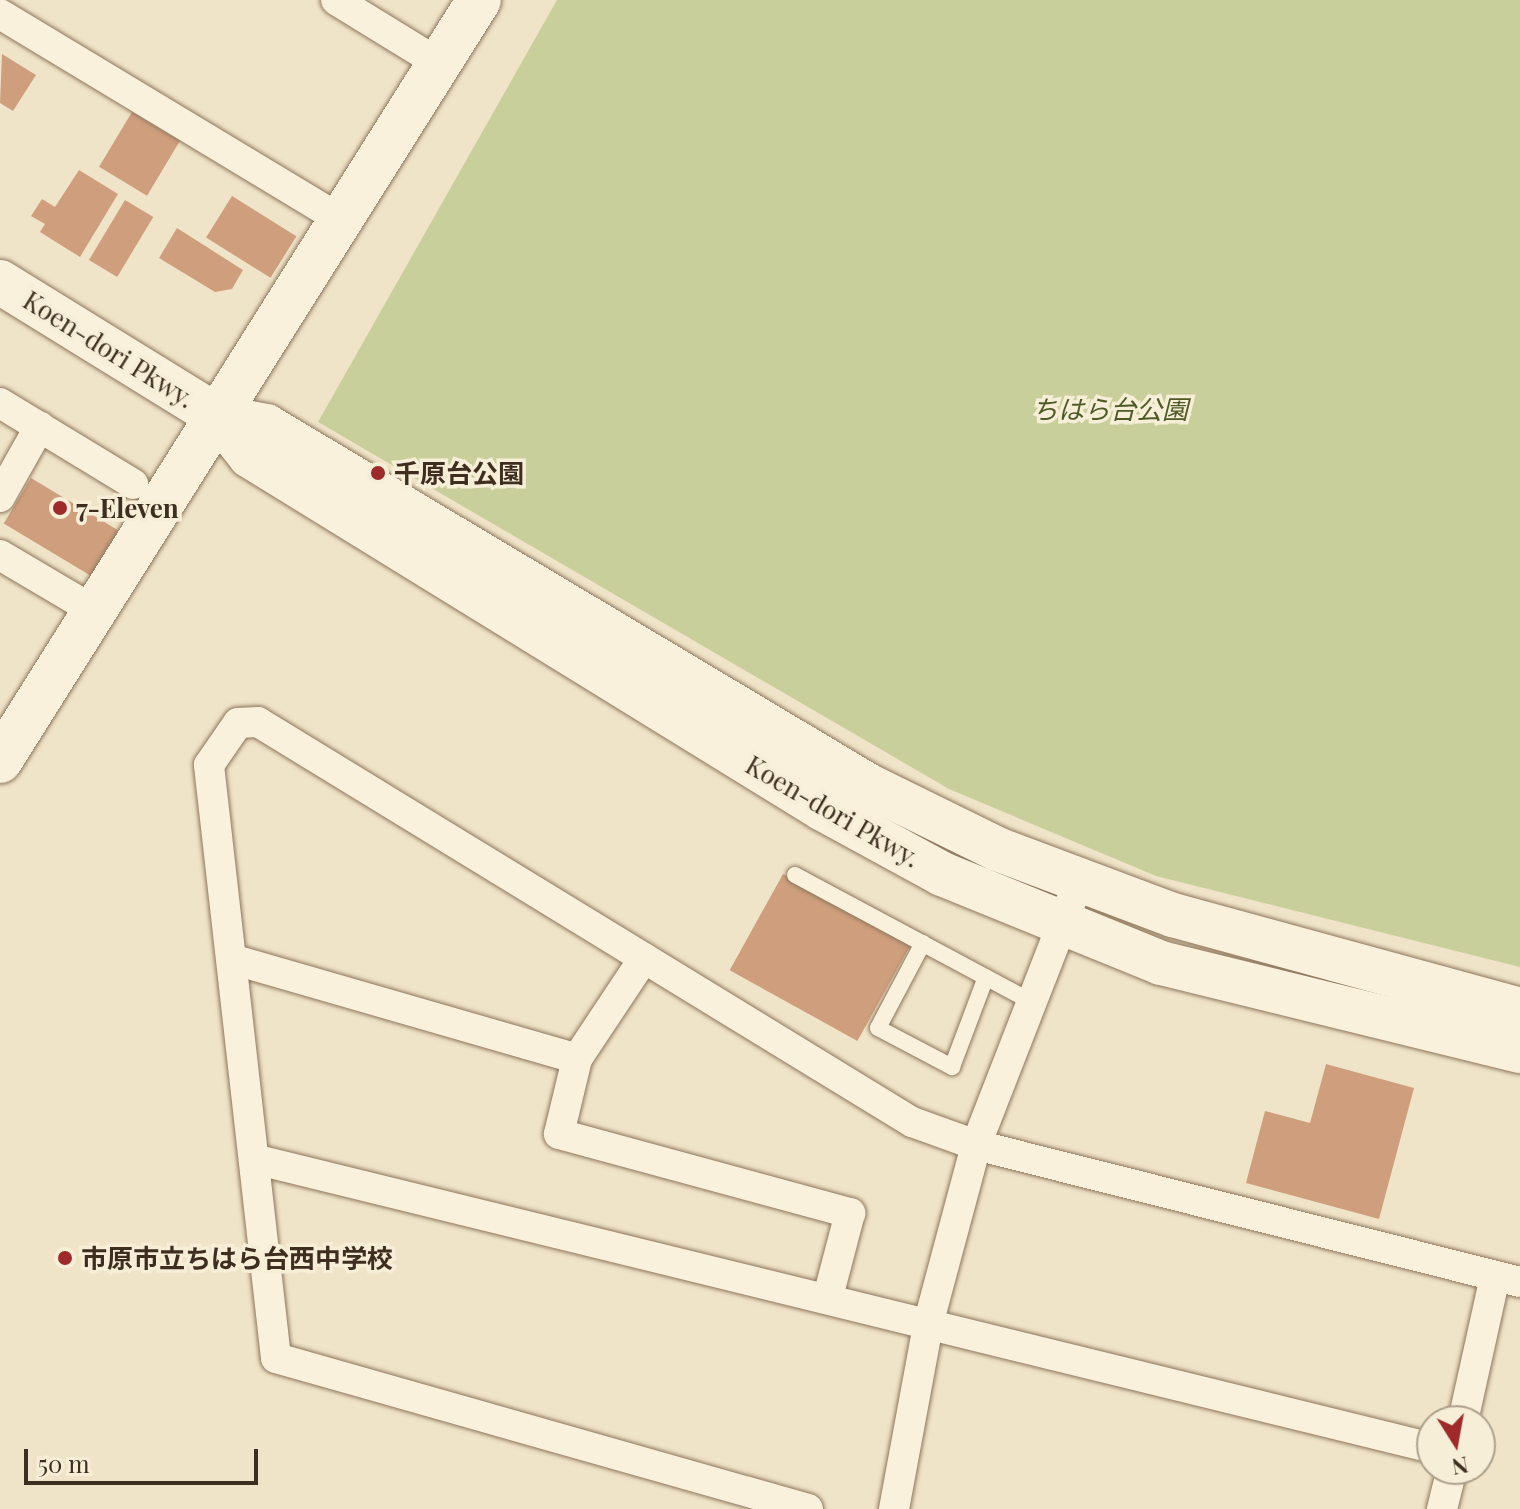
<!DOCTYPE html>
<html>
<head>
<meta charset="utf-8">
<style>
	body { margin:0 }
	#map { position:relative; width:1520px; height:1509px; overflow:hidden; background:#f0e4c8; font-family:"Playfair Display","Noto Sans JP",serif }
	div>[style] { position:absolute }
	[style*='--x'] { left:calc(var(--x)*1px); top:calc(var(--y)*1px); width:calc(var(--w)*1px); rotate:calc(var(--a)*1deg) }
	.green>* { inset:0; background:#c9cf9b }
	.building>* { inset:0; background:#cf9f7d; transform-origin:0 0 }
	.roads { filter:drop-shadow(0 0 2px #8d765c) drop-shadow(0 0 2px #8d765c) }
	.lane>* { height:16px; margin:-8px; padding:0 8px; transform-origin:8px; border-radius:8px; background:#faf1dc }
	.street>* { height:30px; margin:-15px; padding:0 15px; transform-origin:15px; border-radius:15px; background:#faf1dc }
	.secondary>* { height:44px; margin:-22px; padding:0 22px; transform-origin:22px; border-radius:22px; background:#faf1dc }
	.dots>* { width:22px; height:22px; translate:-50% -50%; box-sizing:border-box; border:4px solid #f7eed8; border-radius:50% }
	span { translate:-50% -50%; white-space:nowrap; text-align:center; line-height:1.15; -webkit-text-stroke:7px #f7eed8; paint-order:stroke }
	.street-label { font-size:26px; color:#3d2e20 }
	.park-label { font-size:26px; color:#4d5a26; font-style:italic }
	.poi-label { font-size:26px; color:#3d2e20; font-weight:700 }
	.left { translate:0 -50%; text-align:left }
	.north { position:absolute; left:1416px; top:1405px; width:80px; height:80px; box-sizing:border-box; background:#f7eed8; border:2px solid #ada18e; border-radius:50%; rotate:169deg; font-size:22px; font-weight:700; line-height:32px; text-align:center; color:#3d2e20 }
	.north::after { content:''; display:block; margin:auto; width:28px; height:36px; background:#9e2a2b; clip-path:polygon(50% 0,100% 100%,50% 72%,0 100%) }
	.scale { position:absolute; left:24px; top:1449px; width:234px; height:36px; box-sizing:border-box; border:4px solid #3d2e20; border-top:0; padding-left:10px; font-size:24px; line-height:28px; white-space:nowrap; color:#3d2e20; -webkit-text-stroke:6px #f7eed8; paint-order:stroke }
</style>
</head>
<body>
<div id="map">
	<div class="green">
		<i style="clip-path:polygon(557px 0,1520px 0,1520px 967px,1156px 876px,949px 789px,318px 422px)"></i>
	</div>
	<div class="building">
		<i style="clip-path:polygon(2px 54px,36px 75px,13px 111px,0 103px)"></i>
		<i style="left:132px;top:112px;width:56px;height:64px;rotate:31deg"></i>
		<i style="clip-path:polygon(79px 170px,118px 194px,80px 257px,40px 232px,45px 224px,31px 216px,42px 199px,55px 207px)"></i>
		<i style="left:232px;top:196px;width:76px;height:49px;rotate:32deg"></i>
		<i style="left:125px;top:200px;width:33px;height:70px;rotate:31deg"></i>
		<i style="clip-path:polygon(177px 228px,243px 270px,232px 289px,215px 292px,159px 258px)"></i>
		<i style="left:31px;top:478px;width:102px;height:53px;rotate:31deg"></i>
		<i style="left:783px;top:874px;width:146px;height:110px;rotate:29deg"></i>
		<i style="clip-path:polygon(1326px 1064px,1414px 1088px,1379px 1219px,1246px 1183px,1265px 1111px,1310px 1123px)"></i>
	</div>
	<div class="roads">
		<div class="lane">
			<i style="--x:795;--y:875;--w:267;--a:28.2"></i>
			<i style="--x:923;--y:943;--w:96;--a:117.9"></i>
			<i style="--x:878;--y:1028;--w:84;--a:27.8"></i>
			<i style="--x:952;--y:1067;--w:96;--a:-69.3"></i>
		</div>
		<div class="street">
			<i style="--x:336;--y:0;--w:122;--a:31.6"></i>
			<i style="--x:0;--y:14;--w:401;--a:31.1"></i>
			<i style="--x:0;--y:403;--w:156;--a:31.3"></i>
			<i style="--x:0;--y:497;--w:81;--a:-60.6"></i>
			<i style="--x:0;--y:555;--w:114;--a:30.6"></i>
			<i style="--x:644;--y:958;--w:121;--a:123.6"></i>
			<i style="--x:577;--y:1059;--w:77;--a:103.5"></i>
			<i style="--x:559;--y:1134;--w:302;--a:15.2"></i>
			<i style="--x:850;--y:1213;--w:87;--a:104.7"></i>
			<i style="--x:235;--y:960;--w:356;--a:16.1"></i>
			<i style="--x:258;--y:1160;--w:1209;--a:13.78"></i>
			<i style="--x:1463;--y:1421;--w:148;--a:-77.5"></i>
			<i style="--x:808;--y:1509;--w:553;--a:-164.15"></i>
			<i style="--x:276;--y:1358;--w:597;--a:-96.45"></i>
			<i style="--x:209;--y:765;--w:51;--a:-55.4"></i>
			<i style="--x:238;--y:723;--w:20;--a:-3"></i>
			<i style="--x:258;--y:722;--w:767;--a:31.45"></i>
			<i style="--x:912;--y:1122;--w:68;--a:19.8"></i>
			<i style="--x:976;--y:1145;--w:561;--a:14.14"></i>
			<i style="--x:894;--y:1509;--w:191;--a:-79.5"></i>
			<i style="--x:929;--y:1321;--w:182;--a:-75"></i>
			<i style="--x:976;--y:1145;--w:281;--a:-68.7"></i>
			<i style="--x:1442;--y:1509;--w:41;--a:-76"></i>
		</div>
		<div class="secondary">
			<i style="--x:0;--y:282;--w:257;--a:31.7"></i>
			<i style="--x:219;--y:417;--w:50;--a:51.5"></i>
			<i style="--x:250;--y:456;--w:673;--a:31.64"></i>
			<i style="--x:823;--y:809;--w:136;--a:28.6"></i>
			<i style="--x:942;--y:874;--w:236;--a:22.1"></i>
			<i style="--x:1161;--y:963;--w:370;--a:13.8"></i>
			<i style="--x:219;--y:417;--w:48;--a:10.8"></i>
			<i style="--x:266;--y:426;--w:702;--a:30.84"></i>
			<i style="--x:869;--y:786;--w:143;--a:26.2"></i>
			<i style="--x:997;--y:849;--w:188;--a:20.6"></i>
			<i style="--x:1173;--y:915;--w:360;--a:15.3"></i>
			<i style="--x:0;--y:761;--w:899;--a:-57.81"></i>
		</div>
	</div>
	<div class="dots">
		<i style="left:378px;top:473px;background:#9e2a2b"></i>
		<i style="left:60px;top:508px;background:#9e2a2b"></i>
		<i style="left:65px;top:1258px;background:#9e2a2b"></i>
	</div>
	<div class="street-label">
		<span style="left:109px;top:349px;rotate:32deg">Koen-dori Pkwy.</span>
		<span style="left:833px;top:811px;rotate:30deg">Koen-dori Pkwy.</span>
	</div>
	<div class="park-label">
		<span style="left:1110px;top:409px">ちはら台公園</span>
	</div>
	<div class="poi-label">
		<span class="left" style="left:394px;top:473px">千原台公園</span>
		<span class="left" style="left:76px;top:508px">7-Eleven</span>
		<span class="left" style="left:81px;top:1258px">市原市立ちはら台西中学校</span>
	</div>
	<div class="north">N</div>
	<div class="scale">50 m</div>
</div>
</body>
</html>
